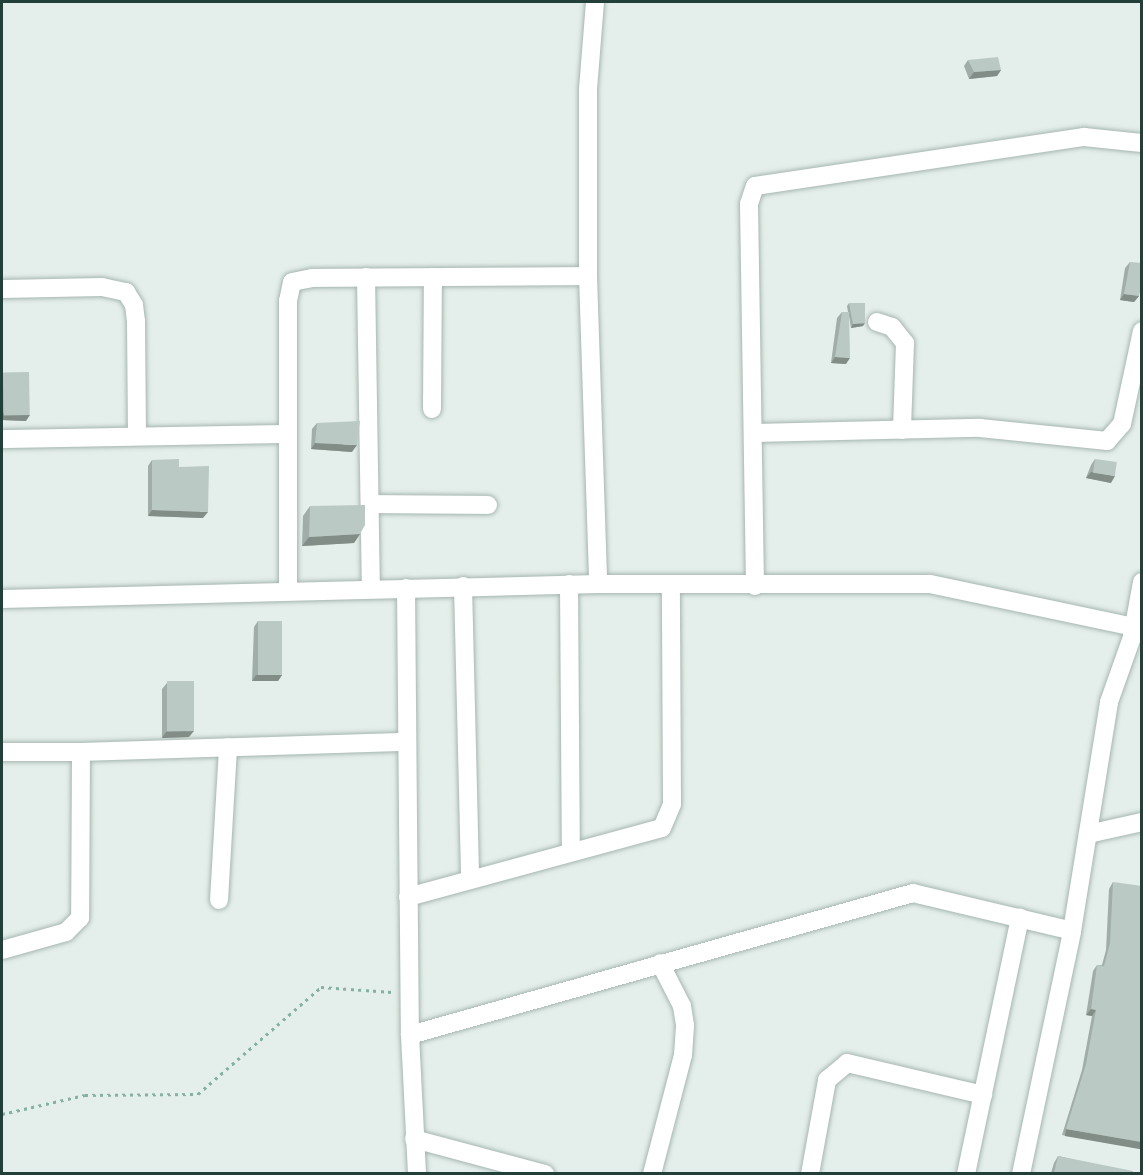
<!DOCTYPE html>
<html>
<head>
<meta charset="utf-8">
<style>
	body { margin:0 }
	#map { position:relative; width:1143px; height:1175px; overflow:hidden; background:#e4eeea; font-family:Roboto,sans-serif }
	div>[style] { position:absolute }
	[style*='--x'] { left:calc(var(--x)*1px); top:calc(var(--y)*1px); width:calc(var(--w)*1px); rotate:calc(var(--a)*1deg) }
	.path>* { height:3px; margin-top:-1.5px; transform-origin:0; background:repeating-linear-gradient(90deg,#85b1a4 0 3px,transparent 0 7.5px) }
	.roads { filter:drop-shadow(0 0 2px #a6b6b1) drop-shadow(0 0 2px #a6b6b1) }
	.minor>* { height:18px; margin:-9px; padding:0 9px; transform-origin:9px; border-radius:9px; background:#fff }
	.wall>* { inset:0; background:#a0ada8 }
	.shaded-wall>* { inset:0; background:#828d88; transform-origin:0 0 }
	.building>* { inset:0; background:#bac9c3; transform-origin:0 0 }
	span { translate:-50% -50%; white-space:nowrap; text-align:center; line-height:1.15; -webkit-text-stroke:6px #f5faf8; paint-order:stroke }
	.frame { position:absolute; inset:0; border:3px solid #234038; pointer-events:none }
</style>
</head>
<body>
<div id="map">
	<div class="path">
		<i style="--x:2;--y:1114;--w:85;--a:-12.9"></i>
		<i style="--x:85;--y:1095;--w:113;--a:-0.5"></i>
		<i style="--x:198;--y:1094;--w:163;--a:-41"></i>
		<i style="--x:321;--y:987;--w:71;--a:4"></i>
	</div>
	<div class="roads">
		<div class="minor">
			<i style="--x:595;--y:2;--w:87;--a:94.6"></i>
			<i style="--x:588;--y:89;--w:187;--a:90"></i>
			<i style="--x:588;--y:276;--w:308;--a:88.1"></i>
			<i style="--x:366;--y:277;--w:311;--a:89.1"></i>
			<i style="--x:2;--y:289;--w:100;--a:-1.1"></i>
			<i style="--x:102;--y:287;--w:25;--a:12"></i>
			<i style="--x:126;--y:292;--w:15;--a:58"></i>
			<i style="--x:134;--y:305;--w:16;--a:83"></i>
			<i style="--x:136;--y:321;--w:115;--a:89.5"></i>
			<i style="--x:877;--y:322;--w:16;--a:18"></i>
			<i style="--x:892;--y:327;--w:21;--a:51"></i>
			<i style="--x:905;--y:343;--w:87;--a:92"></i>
			<i style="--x:432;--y:409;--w:132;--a:-89.6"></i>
			<i style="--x:754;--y:433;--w:226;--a:-1.3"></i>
			<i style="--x:980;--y:428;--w:128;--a:5.8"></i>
			<i style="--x:1107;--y:441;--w:23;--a:-49"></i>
			<i style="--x:1122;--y:424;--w:95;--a:-77.9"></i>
			<i style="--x:2;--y:439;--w:286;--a:-1"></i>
			<i style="--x:370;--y:504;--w:118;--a:0.5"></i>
			<i style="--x:569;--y:584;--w:267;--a:89.6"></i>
			<i style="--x:463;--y:586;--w:293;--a:88.6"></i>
			<i style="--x:755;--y:586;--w:382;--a:-90.9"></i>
			<i style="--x:749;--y:204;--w:19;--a:-72"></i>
			<i style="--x:755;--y:186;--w:333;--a:-8.5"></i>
			<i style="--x:1084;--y:137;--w:58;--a:5.9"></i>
			<i style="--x:406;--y:588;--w:447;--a:89.5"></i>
			<i style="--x:410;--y:1035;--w:139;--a:87.1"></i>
			<i style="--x:288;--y:590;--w:289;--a:-90"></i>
			<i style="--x:288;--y:301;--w:19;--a:-78"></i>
			<i style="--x:292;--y:282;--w:20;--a:-11"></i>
			<i style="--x:312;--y:278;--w:276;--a:-0.4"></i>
			<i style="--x:2;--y:599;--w:596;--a:-1.44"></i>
			<i style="--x:598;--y:584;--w:332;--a:0"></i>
			<i style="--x:930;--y:584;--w:208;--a:11.9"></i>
			<i style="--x:2;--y:752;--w:79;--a:0"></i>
			<i style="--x:81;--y:752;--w:166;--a:90.3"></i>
			<i style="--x:80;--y:918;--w:20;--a:135"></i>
			<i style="--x:66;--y:932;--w:66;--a:164.3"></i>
			<i style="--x:81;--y:752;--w:326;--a:-1.8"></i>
			<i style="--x:1088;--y:834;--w:55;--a:-12.5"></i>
			<i style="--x:408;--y:897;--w:263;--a:-15.2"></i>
			<i style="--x:662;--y:828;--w:26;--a:-67"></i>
			<i style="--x:672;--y:804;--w:219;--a:-90.3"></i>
			<i style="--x:219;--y:900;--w:153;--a:-86.6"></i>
			<i style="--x:410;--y:1035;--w:523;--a:-15.76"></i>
			<i style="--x:913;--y:893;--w:163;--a:13.4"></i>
			<i style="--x:414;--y:1139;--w:136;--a:15"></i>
			<i style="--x:652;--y:1174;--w:123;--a:-75.4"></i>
			<i style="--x:683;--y:1055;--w:30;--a:-86"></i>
			<i style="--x:685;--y:1025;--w:19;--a:-99"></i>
			<i style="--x:682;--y:1006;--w:48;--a:-117.1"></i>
			<i style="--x:810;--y:1174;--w:96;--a:-79.7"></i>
			<i style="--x:827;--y:1080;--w:26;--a:-40"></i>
			<i style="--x:847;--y:1063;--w:140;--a:13.2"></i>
			<i style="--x:966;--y:1174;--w:262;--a:-78.1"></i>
			<i style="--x:1021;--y:1174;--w:248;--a:-78.1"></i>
			<i style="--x:1072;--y:931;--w:232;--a:-80.8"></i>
			<i style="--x:1109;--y:702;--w:69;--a:-70.5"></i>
			<i style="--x:1132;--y:637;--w:56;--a:-79.7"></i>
		</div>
	</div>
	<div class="wall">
		<i style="clip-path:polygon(968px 60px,1001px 70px,997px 76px,969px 79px,964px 66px)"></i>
		<i style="clip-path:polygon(1130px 262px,1139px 296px,1134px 302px,1120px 300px,1125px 268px)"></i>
		<i style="clip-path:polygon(849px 303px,863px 326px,851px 328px,849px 316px,846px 364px,831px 363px,837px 318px,842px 312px,848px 312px,847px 306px)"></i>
		<i style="clip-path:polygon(3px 374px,26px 421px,2px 420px,2px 375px)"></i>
		<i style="clip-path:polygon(317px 423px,352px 452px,311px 449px,312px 429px)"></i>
		<i style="clip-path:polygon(1095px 459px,1111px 483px,1086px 478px,1091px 465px)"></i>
		<i style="clip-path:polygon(152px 460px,179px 467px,203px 518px,148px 516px,148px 466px)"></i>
		<i style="clip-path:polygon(310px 506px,360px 534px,354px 543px,302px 546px,303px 516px)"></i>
		<i style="clip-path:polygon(258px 621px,282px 675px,278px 681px,252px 681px,254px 627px)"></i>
		<i style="clip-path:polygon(167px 683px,189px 737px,162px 738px,162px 689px)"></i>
		<i style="clip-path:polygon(1113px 882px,1142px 1149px,1062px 1135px,1082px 1070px,1092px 1016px,1086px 1015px,1093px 971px,1097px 965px,1102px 965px,1106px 950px,1109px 889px)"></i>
		<i style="clip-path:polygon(1058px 1156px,1133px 1173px,1051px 1173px,1054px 1163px)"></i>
	</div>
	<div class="shaded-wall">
		<i style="clip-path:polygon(1001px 70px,997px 76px,969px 79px,974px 72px)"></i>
		<i style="clip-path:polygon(1124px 294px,1139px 296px,1134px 302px,1120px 300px)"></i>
		<i style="clip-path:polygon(865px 323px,863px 326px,851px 328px,853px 324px)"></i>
		<i style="clip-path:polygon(835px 357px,850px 358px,846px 364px,831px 363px)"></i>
		<i style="clip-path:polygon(3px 413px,30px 415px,26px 421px,2px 420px,2px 415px)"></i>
		<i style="clip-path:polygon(315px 443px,357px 445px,352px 452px,311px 449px)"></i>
		<i style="clip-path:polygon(1091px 472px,1115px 476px,1111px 483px,1086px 478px)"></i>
		<i style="clip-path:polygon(152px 510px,208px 512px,203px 518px,148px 516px)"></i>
		<i style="clip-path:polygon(360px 534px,354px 543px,302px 546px,309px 537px)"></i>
		<i style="clip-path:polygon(256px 675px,282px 675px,278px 681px,252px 681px)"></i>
		<i style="clip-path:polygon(194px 731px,189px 737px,162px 738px,166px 732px)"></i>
		<i style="clip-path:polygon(1091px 1009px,1096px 1010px,1092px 1016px,1086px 1015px)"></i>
		<i style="left:1066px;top:1129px;width:77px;height:7px;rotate:10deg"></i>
	</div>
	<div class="building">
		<i style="clip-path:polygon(998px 57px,1001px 70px,974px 72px,968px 60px)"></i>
		<i style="clip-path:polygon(1130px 262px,1142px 263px,1142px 283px,1139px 296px,1124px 294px)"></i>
		<i style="clip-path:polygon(849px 303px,865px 303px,865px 323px,853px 324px)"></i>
		<i style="clip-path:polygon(842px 312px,849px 312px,850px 358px,835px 357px)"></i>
		<i style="left:29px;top:372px;width:43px;height:26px;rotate:89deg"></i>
		<i style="clip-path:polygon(360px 421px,357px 445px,315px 443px,317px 423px)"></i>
		<i style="clip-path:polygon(179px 459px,179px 467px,209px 466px,208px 512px,152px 510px,152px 460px)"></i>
		<i style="left:1095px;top:459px;width:22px;height:14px;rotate:8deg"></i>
		<i style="clip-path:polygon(365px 505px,365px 525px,360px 534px,309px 537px,310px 506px)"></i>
		<i style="left:258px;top:621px;width:24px;height:54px"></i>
		<i style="left:194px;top:681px;width:50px;height:27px;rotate:90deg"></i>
		<i style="clip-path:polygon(1113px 882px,1142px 886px,1142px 1142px,1066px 1129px,1086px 1064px,1096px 1010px,1091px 1009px,1097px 965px,1104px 966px,1110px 943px)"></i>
		<i style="clip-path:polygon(1058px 1156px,1133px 1171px,1133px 1173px,1054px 1173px)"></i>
	</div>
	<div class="frame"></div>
</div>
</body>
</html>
